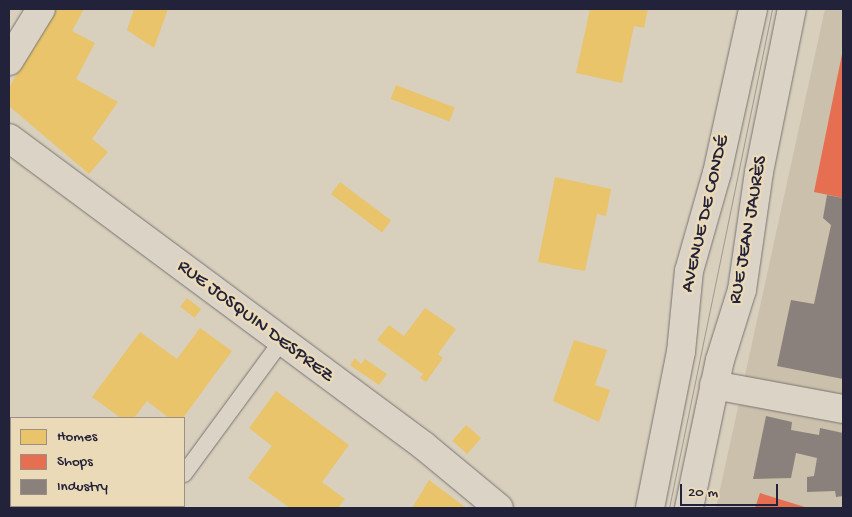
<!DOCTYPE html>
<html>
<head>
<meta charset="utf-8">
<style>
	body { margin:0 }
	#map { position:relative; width:852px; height:517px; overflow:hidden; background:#d8cfbd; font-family:"Gochi Hand",sans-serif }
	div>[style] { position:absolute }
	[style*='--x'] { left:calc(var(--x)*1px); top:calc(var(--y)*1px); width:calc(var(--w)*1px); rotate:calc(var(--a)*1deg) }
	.built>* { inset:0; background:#cbc0ab }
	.homes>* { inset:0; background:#e9c46a; transform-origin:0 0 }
	.shops>* { inset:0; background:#e76f51 }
	.industry>* { inset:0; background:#8a817c }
	.roads { filter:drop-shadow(0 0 1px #787471) drop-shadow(0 0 1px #787471) }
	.service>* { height:16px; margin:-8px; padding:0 8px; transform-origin:8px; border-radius:8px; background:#dad3c6 }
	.minor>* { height:28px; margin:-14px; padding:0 14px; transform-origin:14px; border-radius:14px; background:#dad3c6 }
	.secondary>* { height:28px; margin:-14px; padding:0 14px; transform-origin:14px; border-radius:14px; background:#dad3c6 }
	.tram>* { height:1px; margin:-0.5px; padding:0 0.5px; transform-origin:0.5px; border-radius:0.5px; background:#9e9993 }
	span { translate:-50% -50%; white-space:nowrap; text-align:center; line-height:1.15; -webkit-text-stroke:5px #ebdab7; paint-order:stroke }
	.street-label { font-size:19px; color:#22223b }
	.frame { position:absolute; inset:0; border:10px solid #22223b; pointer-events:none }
	.legend { position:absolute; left:10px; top:417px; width:175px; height:90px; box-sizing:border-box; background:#ebdab7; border:1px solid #9b9085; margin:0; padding:6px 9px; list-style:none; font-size:15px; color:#22223b }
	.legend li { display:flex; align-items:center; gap:10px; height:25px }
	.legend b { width:25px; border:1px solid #9b9085 }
	.scale { position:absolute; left:680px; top:484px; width:98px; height:22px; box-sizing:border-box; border:2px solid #22223b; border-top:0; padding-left:6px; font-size:15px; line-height:18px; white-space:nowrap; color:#22223b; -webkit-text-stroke:4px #ebdab7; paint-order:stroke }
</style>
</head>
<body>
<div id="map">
	<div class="built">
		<i style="clip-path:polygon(825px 9px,843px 9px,843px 508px,716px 508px)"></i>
	</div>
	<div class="homes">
		<i style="clip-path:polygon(52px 9px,84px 9px,72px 31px,95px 43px,76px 79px,118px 102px,92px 139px,108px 152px,89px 174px,9px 106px,9px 88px)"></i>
		<i style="clip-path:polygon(134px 9px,168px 9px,154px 48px,127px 30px)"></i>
		<i style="clip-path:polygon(590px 9px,648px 9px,644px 28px,634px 26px,622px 83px,576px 73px)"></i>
		<i style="left:396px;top:85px;width:63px;height:15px;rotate:21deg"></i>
		<i style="clip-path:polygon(555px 177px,611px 189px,606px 216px,597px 214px,585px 271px,538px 262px)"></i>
		<i style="left:340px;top:182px;width:64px;height:15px;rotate:37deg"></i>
		<i style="left:187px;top:298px;width:18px;height:11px;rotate:38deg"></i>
		<i style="clip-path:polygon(425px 308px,456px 329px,438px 354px,443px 358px,426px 382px,420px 378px,423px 374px,377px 340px,389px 325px,404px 336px)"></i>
		<i style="clip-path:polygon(200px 328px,232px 351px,183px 418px,169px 418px,147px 401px,134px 418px,121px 418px,92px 397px,140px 332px,177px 359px)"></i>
		<i style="clip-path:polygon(574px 340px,607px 350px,595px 385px,610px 390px,599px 422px,553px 401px)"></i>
		<i style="clip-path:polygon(355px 358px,361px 364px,365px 359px,387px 374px,379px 385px,350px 365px)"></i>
		<i style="clip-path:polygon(276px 391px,349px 445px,322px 482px,345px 499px,338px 508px,290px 508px,248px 478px,272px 446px,249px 428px)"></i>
		<i style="left:466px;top:425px;width:20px;height:21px;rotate:41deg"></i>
		<i style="clip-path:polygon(429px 480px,461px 504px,466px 508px,412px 508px)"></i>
	</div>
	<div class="shops">
		<i style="clip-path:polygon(842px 54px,843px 54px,843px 198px,814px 192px)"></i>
		<i style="clip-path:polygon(760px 493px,808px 508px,755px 508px)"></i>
	</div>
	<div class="industry">
		<i style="clip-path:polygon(827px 195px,843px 198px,843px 379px,777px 366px,791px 300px,814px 304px,831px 225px,823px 218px)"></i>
		<i style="clip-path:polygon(766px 416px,792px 422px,791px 430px,819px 435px,820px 428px,843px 433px,843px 496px,836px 497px,835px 491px,807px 492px,807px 477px,814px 476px,817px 458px,796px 453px,791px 478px,753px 479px)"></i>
	</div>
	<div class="roads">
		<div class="service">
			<i style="--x:184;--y:474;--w:164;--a:-53.7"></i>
			<i style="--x:9;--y:497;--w:2;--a:27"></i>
			<i style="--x:33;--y:506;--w:7;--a:16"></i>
			<i style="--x:157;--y:508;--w:3;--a:-45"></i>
		</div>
		<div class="minor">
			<i style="--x:9;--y:61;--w:61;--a:-58.4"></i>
			<i style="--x:9;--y:138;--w:517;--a:36.58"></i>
			<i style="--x:424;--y:446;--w:97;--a:39.6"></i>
			<i style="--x:714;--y:385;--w:131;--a:10.5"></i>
		</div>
		<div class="secondary">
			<i style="--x:650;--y:508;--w:159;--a:-78.8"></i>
			<i style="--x:681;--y:352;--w:81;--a:-84.4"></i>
			<i style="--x:689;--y:271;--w:102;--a:-74.1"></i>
			<i style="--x:717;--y:173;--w:168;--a:-77.6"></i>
			<i style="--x:689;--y:508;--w:151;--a:-78.2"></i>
			<i style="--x:720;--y:360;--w:73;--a:-72.6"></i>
			<i style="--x:742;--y:290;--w:119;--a:-81.8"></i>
			<i style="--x:759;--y:172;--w:166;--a:-78.6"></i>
		</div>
	</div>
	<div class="tram">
		<i style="--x:669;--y:508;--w:510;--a:-78.34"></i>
	</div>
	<div class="street-label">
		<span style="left:706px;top:214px;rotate:-77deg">AVENUE DE CONDÉ</span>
		<span style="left:749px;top:230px;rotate:-80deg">RUE JEAN JAURÈS</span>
		<span style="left:255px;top:322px;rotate:37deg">RUE JOSQUIN DESPREZ</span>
	</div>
	<div class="frame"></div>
	<ul class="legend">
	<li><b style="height:14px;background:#e9c46a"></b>Homes</li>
	<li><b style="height:14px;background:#e76f51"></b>Shops</li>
	<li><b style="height:14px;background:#8a817c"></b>Industry</li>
	</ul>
	<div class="scale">20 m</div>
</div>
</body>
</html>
